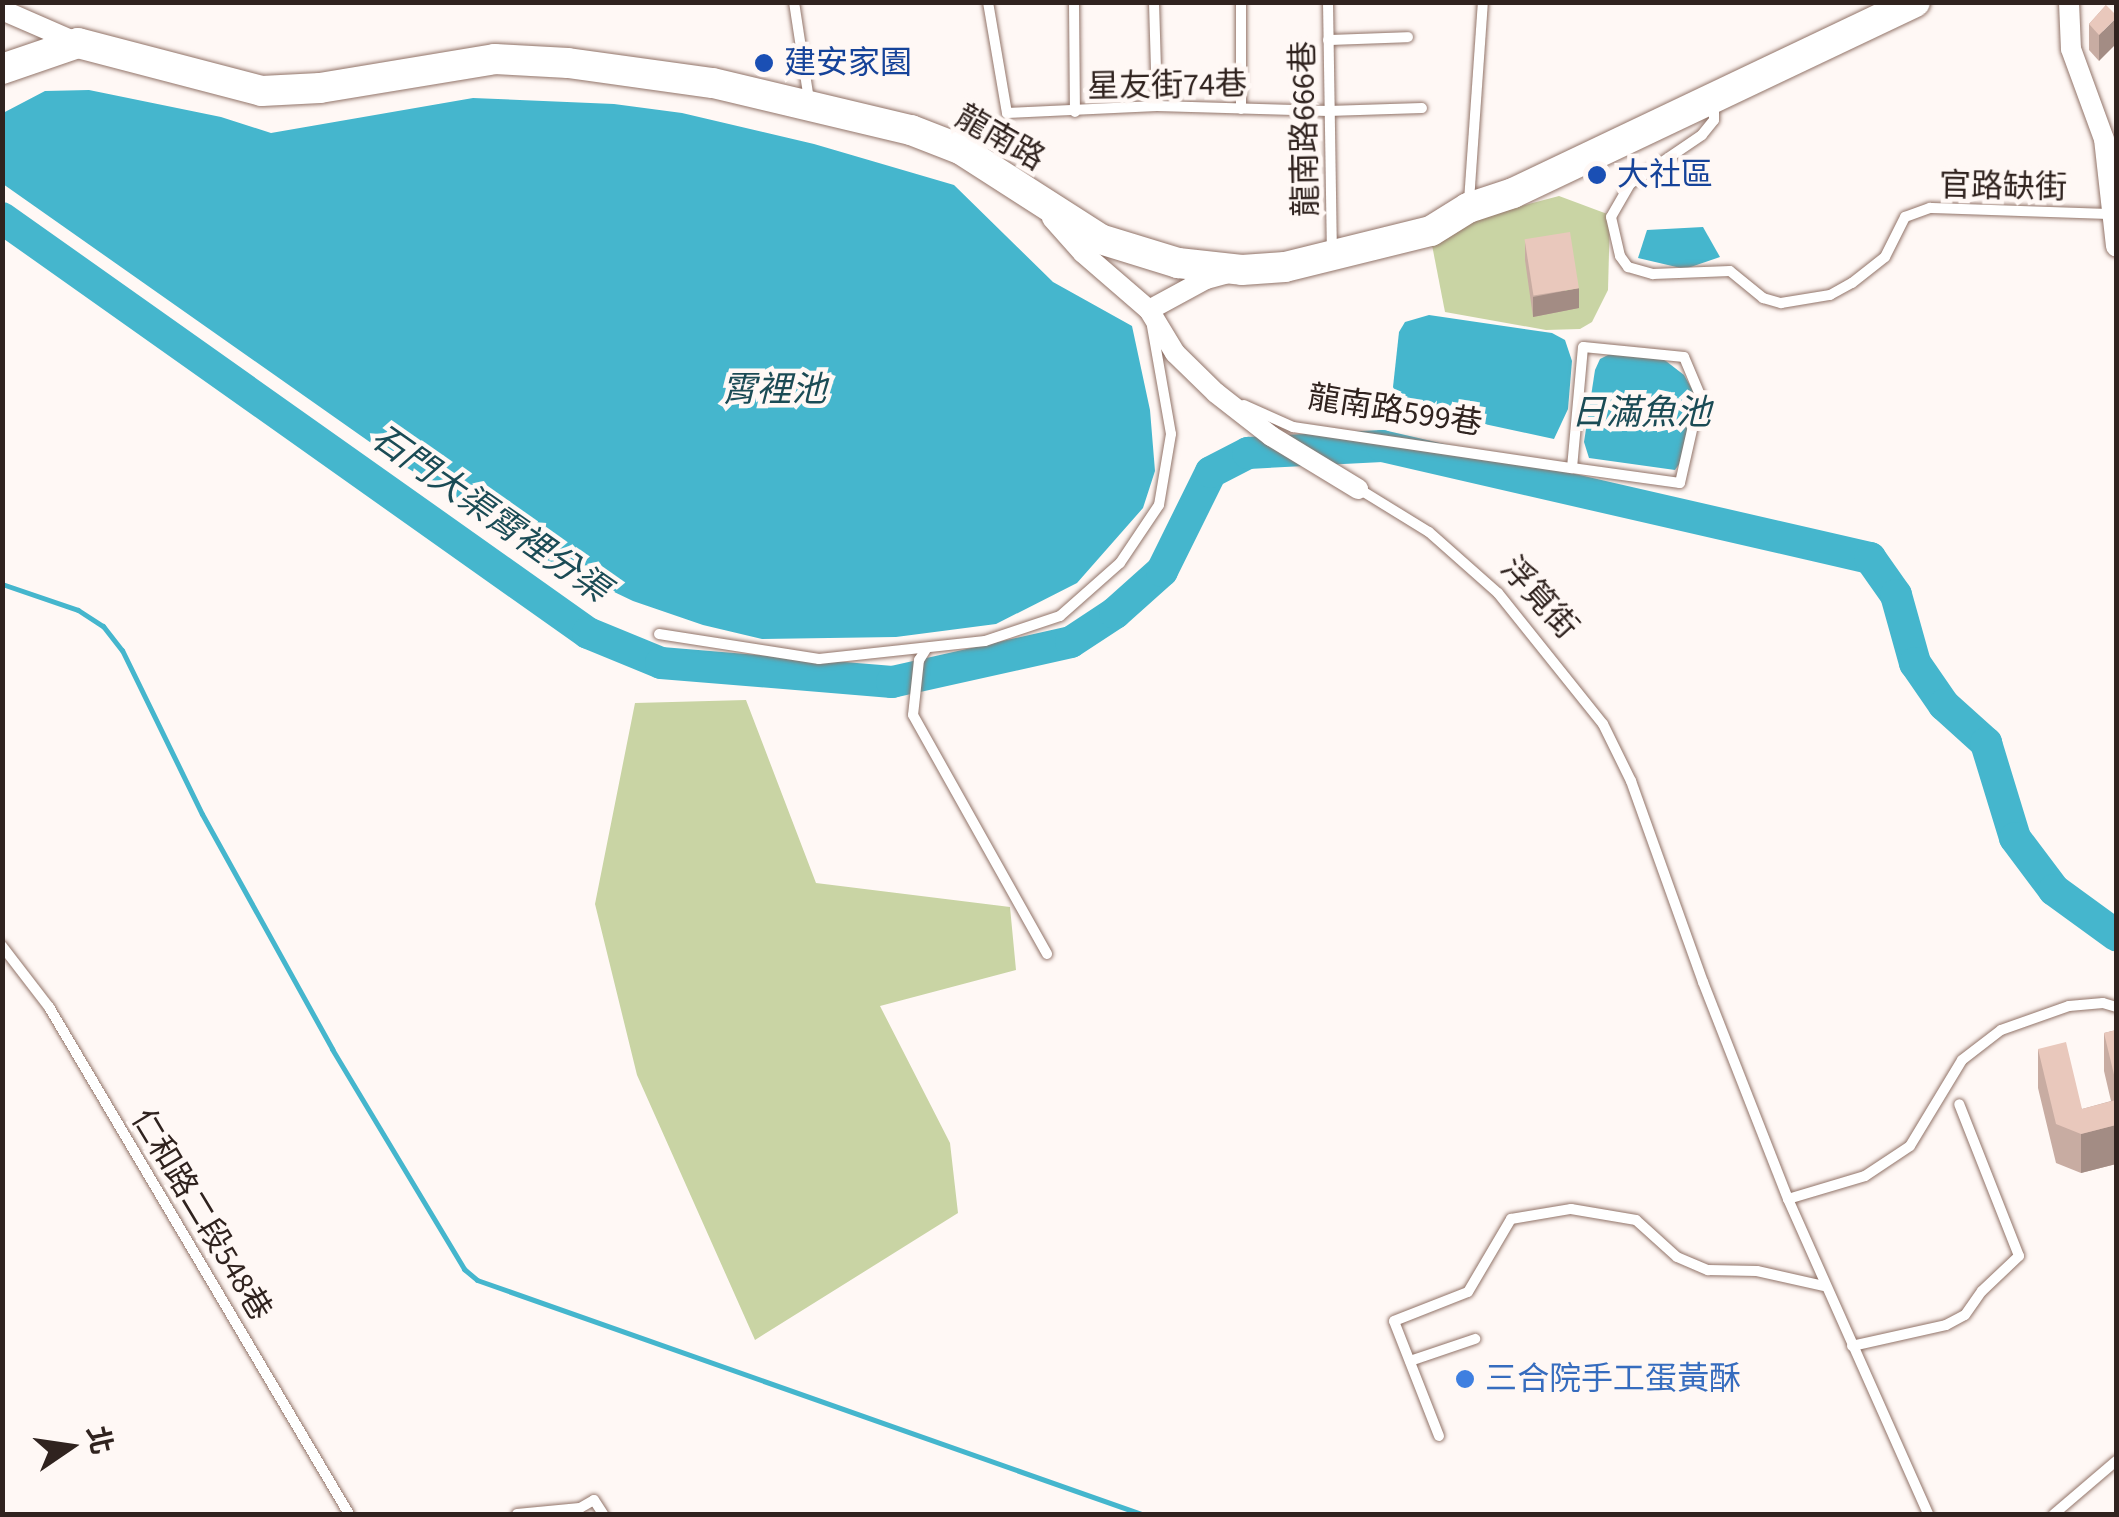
<!DOCTYPE html>
<html>
<head>
<meta charset="utf-8">
<style>
	body { margin:0 }
	#map { position:relative; width:2119px; height:1517px; overflow:hidden; background:#fff8f5; font-family:"Source Sans 3","Noto Sans TC",sans-serif }
	div>[style] { position:absolute }
	[style*='--x'] { left:calc(var(--x)*1px); top:calc(var(--y)*1px); width:calc(var(--w)*1px); rotate:calc(var(--a)*1deg) }
	.green>* { inset:0; background:#c9d4a4 }
	.water>* { inset:0; background:#45b6cd }
	.stream>* { height:5px; margin:-2.5px; padding:0 2.5px; transform-origin:2.5px; border-radius:2.5px; background:#45b6cd }
	.river>* { height:32px; margin:-16px; padding:0 16px; transform-origin:16px; border-radius:16px; background:#45b6cd }
	.roads { filter:drop-shadow(0 0 2px #927469) drop-shadow(0 0 2px #927469) }
	.service>* { height:10px; margin:-5px; padding:0 5px; transform-origin:5px; border-radius:5px; background:#fff }
	.minor>* { height:20px; margin:-10px; padding:0 10px; transform-origin:10px; border-radius:10px; background:#fff }
	.secondary>* { height:30px; margin:-15px; padding:0 15px; transform-origin:15px; border-radius:15px; background:#fff }
	.wall>* { inset:0; background:#c8aca2 }
	.shaded-wall>* { inset:0; background:#a38c84 }
	.building>* { inset:0; background:#e9c8bc; transform-origin:0 0 }
	.dots>* { width:28px; height:28px; translate:-50% -50%; box-sizing:border-box; border:5px solid #fff8f5; border-radius:50% }
	span { translate:-50% -50%; white-space:nowrap; text-align:center; line-height:1.15; -webkit-text-stroke:9px #fff8f5; paint-order:stroke }
	.transit-label { font-size:32px; color:#164399 }
	.left { translate:0 -50%; text-align:left }
	.street-label { font-size:32px; color:#30231f }
	.shop-label { font-size:32px; color:#366cbe }
	.water-label { font-size:35px; color:#1b4b55; font-style:italic }
	.frame { position:absolute; inset:0; border:5px solid #30231f; pointer-events:none }
	.north { position:absolute; left:20px; top:1397px; width:100px; height:100px; -webkit-text-stroke:8px #fff8f5; paint-order:stroke; rotate:77deg; font-size:28px; font-weight:700; line-height:40px; text-align:center; color:#30231f }
	.north::after { content:''; display:block; margin:auto; width:35px; height:45px; background:#30231f; clip-path:polygon(50% 0,100% 100%,50% 72%,0 100%) }
</style>
</head>
<body>
<div id="map">
	<div class="green">
		<i style="clip-path:polygon(1559px 196px,1610px 215px,1608px 290px,1592px 322px,1580px 329px,1546px 330px,1445px 312px,1432px 245px,1475px 218px)"></i>
		<i style="clip-path:polygon(746px 700px,816px 883px,1010px 907px,1016px 970px,880px 1006px,950px 1143px,958px 1213px,755px 1340px,637px 1075px,595px 904px,635px 703px)"></i>
	</div>
	<div class="water">
		<i style="clip-path:polygon(89px 90px,221px 117px,271px 133px,473px 98px,614px 104px,682px 113px,814px 144px,954px 185px,1053px 282px,1132px 326px,1150px 410px,1155px 471px,1143px 508px,1077px 583px,996px 624px,896px 637px,762px 639px,703px 625px,633px 601px,522px 548px,491px 520px,401px 464px,3px 184px,3px 113px,45px 91px)"></i>
		<i style="clip-path:polygon(1703px 227px,1720px 257px,1685px 269px,1638px 258px,1647px 230px)"></i>
		<i style="clip-path:polygon(1429px 315px,1552px 333px,1565px 340px,1572px 361px,1568px 409px,1554px 439px,1401px 406px,1393px 387px,1399px 332px,1405px 322px)"></i>
		<i style="clip-path:polygon(1612px 353px,1662px 358px,1684px 375px,1693px 391px,1685px 456px,1675px 470px,1589px 458px,1584px 442px,1595px 370px,1600px 359px)"></i>
	</div>
	<div class="stream">
		<i style="--x:2;--y:584;--w:80;--a:18.9"></i>
		<i style="--x:78;--y:610;--w:30;--a:33"></i>
		<i style="--x:103;--y:626;--w:31;--a:52"></i>
		<i style="--x:122;--y:650;--w:182;--a:64"></i>
		<i style="--x:202;--y:814;--w:269;--a:61"></i>
		<i style="--x:332;--y:1049;--w:257;--a:59"></i>
		<i style="--x:464;--y:1269;--w:17;--a:40"></i>
		<i style="--x:477;--y:1280;--w:704;--a:19.41"></i>
	</div>
	<div class="river">
		<i style="--x:2;--y:218;--w:718;--a:35.31"></i>
		<i style="--x:588;--y:633;--w:79;--a:22.3"></i>
		<i style="--x:661;--y:663;--w:232;--a:4.7"></i>
		<i style="--x:892;--y:682;--w:183;--a:-12.6"></i>
		<i style="--x:1071;--y:642;--w:53;--a:-33.4"></i>
		<i style="--x:1115;--y:613;--w:63;--a:-41.8"></i>
		<i style="--x:1162;--y:571;--w:110;--a:-63.7"></i>
		<i style="--x:1211;--y:472;--w:42;--a:-27.2"></i>
		<i style="--x:1248;--y:453;--w:134;--a:-3"></i>
		<i style="--x:1382;--y:446;--w:501;--a:12.93"></i>
		<i style="--x:1870;--y:558;--w:45;--a:54.9"></i>
		<i style="--x:1896;--y:595;--w:71;--a:74.4"></i>
		<i style="--x:1915;--y:663;--w:51;--a:55.4"></i>
		<i style="--x:1944;--y:705;--w:57;--a:42.1"></i>
		<i style="--x:1986;--y:743;--w:99;--a:73"></i>
		<i style="--x:2015;--y:838;--w:65;--a:53.1"></i>
		<i style="--x:2054;--y:890;--w:77;--a:36"></i>
	</div>
	<div class="roads">
		<div class="service">
			<i style="--x:794;--y:2;--w:99;--a:81.3"></i>
			<i style="--x:988;--y:2;--w:113;--a:80.3"></i>
			<i style="--x:1007;--y:113;--w:150;--a:-2.7"></i>
			<i style="--x:1157;--y:106;--w:171;--a:1.7"></i>
			<i style="--x:1328;--y:111;--w:94;--a:-1.8"></i>
			<i style="--x:1074;--y:2;--w:110;--a:89.5"></i>
			<i style="--x:1154;--y:2;--w:104;--a:88.3"></i>
			<i style="--x:1241;--y:2;--w:107;--a:90"></i>
			<i style="--x:1328;--y:2;--w:251;--a:89.1"></i>
			<i style="--x:1328;--y:40;--w:80;--a:-2.1"></i>
			<i style="--x:1714;--y:103;--w:17;--a:90"></i>
			<i style="--x:1714;--y:120;--w:19;--a:129"></i>
			<i style="--x:1702;--y:135;--w:87;--a:145.8"></i>
			<i style="--x:1630;--y:184;--w:38;--a:120"></i>
			<i style="--x:1611;--y:217;--w:40;--a:77"></i>
			<i style="--x:1620;--y:256;--w:14;--a:54"></i>
			<i style="--x:1628;--y:267;--w:26;--a:16"></i>
			<i style="--x:1653;--y:274;--w:77;--a:-2.2"></i>
			<i style="--x:1730;--y:271;--w:43;--a:39.3"></i>
			<i style="--x:1763;--y:298;--w:19;--a:16"></i>
			<i style="--x:1781;--y:303;--w:50;--a:-9.3"></i>
			<i style="--x:1830;--y:295;--w:25;--a:-29"></i>
			<i style="--x:1852;--y:283;--w:42;--a:-38.2"></i>
			<i style="--x:1885;--y:257;--w:45;--a:-63.4"></i>
			<i style="--x:1905;--y:217;--w:27;--a:-20"></i>
			<i style="--x:1930;--y:208;--w:181;--a:1.9"></i>
			<i style="--x:1469;--y:201;--w:199;--a:-86"></i>
			<i style="--x:1244;--y:405;--w:54;--a:24.2"></i>
			<i style="--x:1293;--y:427;--w:282;--a:8.4"></i>
			<i style="--x:1572;--y:468;--w:109;--a:7.9"></i>
			<i style="--x:1680;--y:483;--w:90;--a:-77.2"></i>
			<i style="--x:1700;--y:395;--w:41;--a:-112.8"></i>
			<i style="--x:1684;--y:357;--w:101;--a:-174.3"></i>
			<i style="--x:1583;--y:347;--w:121;--a:95.2"></i>
			<i style="--x:1359;--y:489;--w:82;--a:31.6"></i>
			<i style="--x:1429;--y:532;--w:92;--a:41.5"></i>
			<i style="--x:1498;--y:593;--w:168;--a:51.3"></i>
			<i style="--x:1603;--y:724;--w:64;--a:63.8"></i>
			<i style="--x:1631;--y:781;--w:214;--a:70.3"></i>
			<i style="--x:1703;--y:982;--w:233;--a:68.6"></i>
			<i style="--x:1788;--y:1199;--w:345;--a:66"></i>
			<i style="--x:659;--y:634;--w:162;--a:8.9"></i>
			<i style="--x:819;--y:659;--w:167;--a:-6.2"></i>
			<i style="--x:985;--y:641;--w:79;--a:-18.4"></i>
			<i style="--x:1060;--y:616;--w:80;--a:-41.5"></i>
			<i style="--x:1120;--y:563;--w:70;--a:-56.1"></i>
			<i style="--x:1159;--y:505;--w:72;--a:-80.4"></i>
			<i style="--x:1171;--y:434;--w:110;--a:-100"></i>
			<i style="--x:926;--y:649;--w:13;--a:122"></i>
			<i style="--x:919;--y:660;--w:55;--a:96.2"></i>
			<i style="--x:913;--y:715;--w:274;--a:60.7"></i>
			<i style="--x:2;--y:946;--w:77;--a:52.4"></i>
			<i style="--x:49;--y:1007;--w:589;--a:59.39"></i>
			<i style="--x:1788;--y:1199;--w:80;--a:-16.6"></i>
			<i style="--x:1865;--y:1176;--w:54;--a:-33.7"></i>
			<i style="--x:1910;--y:1146;--w:100;--a:-58.8"></i>
			<i style="--x:1962;--y:1060;--w:49;--a:-37.6"></i>
			<i style="--x:2001;--y:1030;--w:72;--a:-19.4"></i>
			<i style="--x:2069;--y:1006;--w:34;--a:-5"></i>
			<i style="--x:2103;--y:1003;--w:14;--a:17"></i>
			<i style="--x:1852;--y:1346;--w:96;--a:-12.6"></i>
			<i style="--x:1946;--y:1325;--w:21;--a:-28"></i>
			<i style="--x:1965;--y:1315;--w:29;--a:-55"></i>
			<i style="--x:1982;--y:1291;--w:51;--a:-43.4"></i>
			<i style="--x:2019;--y:1256;--w:163;--a:-111.5"></i>
			<i style="--x:1410;--y:1361;--w:69;--a:-18.7"></i>
			<i style="--x:1439;--y:1436;--w:123;--a:-111.4"></i>
			<i style="--x:1394;--y:1321;--w:79;--a:-21.4"></i>
			<i style="--x:1468;--y:1292;--w:85;--a:-59.5"></i>
			<i style="--x:1511;--y:1219;--w:61;--a:-9.5"></i>
			<i style="--x:1571;--y:1209;--w:66;--a:9.6"></i>
			<i style="--x:1636;--y:1220;--w:55;--a:42.1"></i>
			<i style="--x:1677;--y:1257;--w:34;--a:23"></i>
			<i style="--x:1708;--y:1270;--w:49;--a:1.2"></i>
			<i style="--x:1757;--y:1271;--w:69;--a:12.6"></i>
			<i style="--x:517;--y:1514;--w:63;--a:-5.4"></i>
			<i style="--x:580;--y:1508;--w:16;--a:-30"></i>
			<i style="--x:594;--y:1500;--w:17;--a:57"></i>
			<i style="--x:2054;--y:1514;--w:82;--a:-40.5"></i>
		</div>
		<div class="minor">
			<i style="--x:2069;--y:2;--w:47;--a:87.6"></i>
			<i style="--x:2071;--y:49;--w:96;--a:69.9"></i>
			<i style="--x:2104;--y:139;--w:108;--a:83.6"></i>
			<i style="--x:2;--y:10;--w:83;--a:23.5"></i>
			<i style="--x:1052;--y:218;--w:47;--a:48.5"></i>
			<i style="--x:1083;--y:253;--w:87;--a:40.8"></i>
			<i style="--x:1149;--y:310;--w:50;--a:58.8"></i>
			<i style="--x:1175;--y:353;--w:57;--a:44.3"></i>
			<i style="--x:1216;--y:393;--w:70;--a:38"></i>
			<i style="--x:1271;--y:436;--w:102;--a:31.3"></i>
			<i style="--x:1149;--y:310;--w:65;--a:-28.5"></i>
			<i style="--x:1206;--y:279;--w:20;--a:-15"></i>
		</div>
		<div class="secondary">
			<i style="--x:2;--y:69;--w:80;--a:-18.9"></i>
			<i style="--x:78;--y:43;--w:190;--a:14.6"></i>
			<i style="--x:262;--y:91;--w:58;--a:-3"></i>
			<i style="--x:320;--y:88;--w:177;--a:-9.4"></i>
			<i style="--x:495;--y:59;--w:73;--a:3.1"></i>
			<i style="--x:568;--y:63;--w:146;--a:7.9"></i>
			<i style="--x:713;--y:83;--w:204;--a:13.4"></i>
			<i style="--x:911;--y:130;--w:53;--a:21.2"></i>
			<i style="--x:960;--y:149;--w:166;--a:32.7"></i>
			<i style="--x:1100;--y:239;--w:82;--a:17.1"></i>
			<i style="--x:1178;--y:263;--w:64;--a:6.2"></i>
			<i style="--x:1242;--y:270;--w:43;--a:-4"></i>
			<i style="--x:1285;--y:267;--w:150;--a:-13.9"></i>
			<i style="--x:1431;--y:231;--w:44;--a:-31.9"></i>
			<i style="--x:1468;--y:208;--w:47;--a:-18.4"></i>
			<i style="--x:1513;--y:193;--w:445;--a:-25.4"></i>
		</div>
	</div>
	<div class="wall">
		<i style="clip-path:polygon(2106px 5px,2099px 61px,2089px 50px,2089px 24px)"></i>
		<i style="clip-path:polygon(1525px 240px,1579px 308px,1533px 317px,1525px 260px)"></i>
		<i style="clip-path:polygon(2116px 1030px,2116px 1164px,2081px 1173px,2056px 1163px,2038px 1088px,2038px 1049px,2082px 1109px,2111px 1101px,2104px 1071px,2104px 1033px)"></i>
	</div>
	<div class="shaded-wall">
		<i style="clip-path:polygon(2116px 18px,2116px 44px,2099px 61px,2099px 35px)"></i>
		<i style="clip-path:polygon(1579px 288px,1579px 308px,1533px 317px,1533px 297px)"></i>
		<i style="clip-path:polygon(2116px 1125px,2116px 1164px,2081px 1173px,2081px 1134px)"></i>
	</div>
	<div class="building">
		<i style="clip-path:polygon(2106px 5px,2116px 15px,2116px 18px,2099px 35px,2089px 24px)"></i>
		<i style="left:1570px;top:232px;width:57px;height:46px;rotate:81deg"></i>
		<i style="clip-path:polygon(2116px 1030px,2116px 1083px,2104px 1033px)"></i>
		<i style="clip-path:polygon(2066px 1042px,2082px 1109px,2116px 1100px,2116px 1125px,2081px 1134px,2056px 1124px,2038px 1049px)"></i>
	</div>
	<div class="dots">
		<i style="left:764px;top:63px;background:#1a4fb4"></i>
		<i style="left:1597px;top:175px;background:#1a4fb4"></i>
		<i style="left:1465px;top:1379px;background:#3f7fe0"></i>
	</div>
	<div class="transit-label">
		<span class="left" style="left:784px;top:63px">建安家園</span>
		<span class="left" style="left:1617px;top:175px">大社區</span>
	</div>
	<div class="street-label">
		<span style="left:1167px;top:86px;rotate:-1deg">星友街74巷</span>
		<span style="left:1305px;top:129px;rotate:-91deg">龍南路666巷</span>
		<span style="left:1000px;top:138px;rotate:30deg">龍南路</span>
		<span style="left:2003px;top:187px;rotate:1deg">官路缺街</span>
		<span style="left:1395px;top:411px;rotate:9deg">龍南路599巷</span>
		<span style="left:1539px;top:598px;rotate:48deg">浮筧街</span>
		<span style="left:201px;top:1215px;rotate:59deg">仁和路二段548巷</span>
	</div>
	<div class="shop-label">
		<span class="left" style="left:1485px;top:1379px">三合院手工蛋黃酥</span>
	</div>
	<div class="water-label">
		<span style="left:774px;top:390px">霄裡池</span>
		<span style="left:1641px;top:413px">日滿魚池</span>
		<span style="left:490px;top:514px;rotate:35deg">石門大渠霄裡分渠</span>
	</div>
	<div class="frame"></div>
	<div class="north">北</div>
</div>
</body>
</html>
